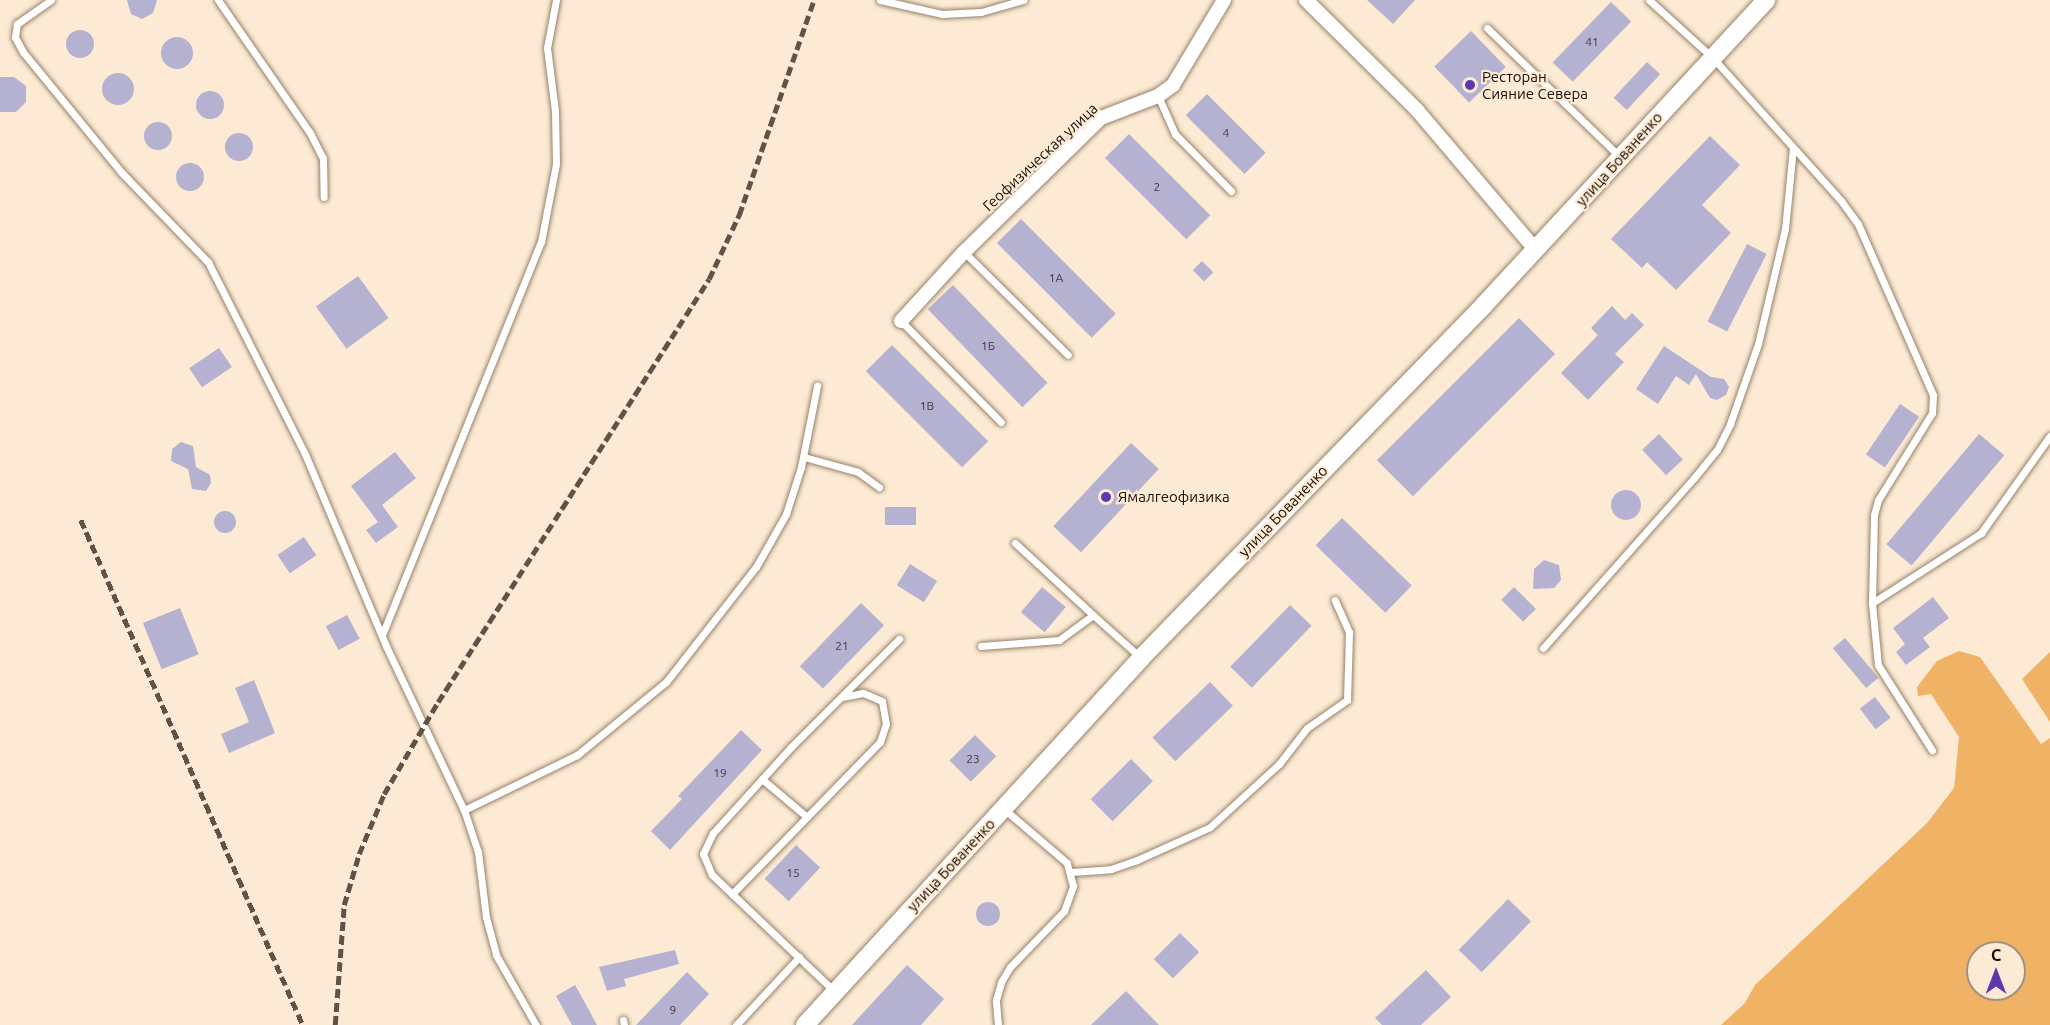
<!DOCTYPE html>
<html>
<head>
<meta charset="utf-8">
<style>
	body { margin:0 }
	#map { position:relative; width:2050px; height:1025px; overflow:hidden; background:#fcead4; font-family:Ubuntu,sans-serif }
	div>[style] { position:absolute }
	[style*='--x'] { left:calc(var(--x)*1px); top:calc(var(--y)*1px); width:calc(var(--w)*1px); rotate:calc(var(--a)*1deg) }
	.water>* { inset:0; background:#f0b264 }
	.building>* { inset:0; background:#b5b1d0; transform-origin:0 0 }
	.round { border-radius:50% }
	.roads { filter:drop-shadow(0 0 2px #97826a) drop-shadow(0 0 2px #97826a) }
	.service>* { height:7px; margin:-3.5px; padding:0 3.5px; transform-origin:3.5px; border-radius:3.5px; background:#fff }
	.minor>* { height:14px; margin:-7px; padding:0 7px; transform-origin:7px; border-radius:7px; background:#fff }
	.tertiary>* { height:18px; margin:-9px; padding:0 9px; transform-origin:9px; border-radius:9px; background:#fff }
	.rail>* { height:4.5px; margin-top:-2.25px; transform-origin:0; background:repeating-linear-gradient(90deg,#5e5346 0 9px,transparent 0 13.5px) }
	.dots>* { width:16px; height:16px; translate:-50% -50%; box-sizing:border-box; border:3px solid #fcead4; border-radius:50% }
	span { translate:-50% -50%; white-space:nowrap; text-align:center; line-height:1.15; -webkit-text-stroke:4.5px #fcead4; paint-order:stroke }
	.number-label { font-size:12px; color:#3d3738 }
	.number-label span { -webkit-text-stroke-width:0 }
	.poi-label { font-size:15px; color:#150e05 }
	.left { translate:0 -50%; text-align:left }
	.street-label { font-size:15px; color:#150e05 }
	.north { position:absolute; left:1966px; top:941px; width:60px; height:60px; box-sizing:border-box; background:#fcead4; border:2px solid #a09281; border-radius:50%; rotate:0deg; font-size:16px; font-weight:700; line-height:24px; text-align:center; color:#150e05 }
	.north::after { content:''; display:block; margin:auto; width:21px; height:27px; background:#5b38b0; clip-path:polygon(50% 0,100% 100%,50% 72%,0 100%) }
</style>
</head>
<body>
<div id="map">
	<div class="water">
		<i style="clip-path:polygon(evenodd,1959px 651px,1980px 657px,2041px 744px,2050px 738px,2050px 1025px,1721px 1025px,1745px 1003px,1755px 985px,1927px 823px,1954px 788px,1959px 737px,1931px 694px,1918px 696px,1917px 687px,1937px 661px,1959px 651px,1978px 953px,2014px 953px,2014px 989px,1978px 989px,1978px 953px)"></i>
		<i style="clip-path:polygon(2050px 652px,2050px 722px,2022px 679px)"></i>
	</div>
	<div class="building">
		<i style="clip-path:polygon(127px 0,157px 0,153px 13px,142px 19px,131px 14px)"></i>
		<i style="clip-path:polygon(1367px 0,1415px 0,1393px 24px)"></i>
		<i style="left:1611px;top:2px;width:28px;height:84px;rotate:44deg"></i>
		<i class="round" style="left:66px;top:30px;width:28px;height:28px"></i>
		<i style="left:1471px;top:31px;width:50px;height:51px;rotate:46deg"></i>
		<i class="round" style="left:161px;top:37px;width:32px;height:32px"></i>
		<i style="left:1647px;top:62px;width:18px;height:49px;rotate:43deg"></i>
		<i class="round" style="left:102px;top:73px;width:32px;height:32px"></i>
		<i style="clip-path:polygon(0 77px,14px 77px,26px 86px,26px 102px,16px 112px,0 112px)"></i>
		<i class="round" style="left:196px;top:91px;width:28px;height:28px"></i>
		<i style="left:1207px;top:94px;width:83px;height:30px;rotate:45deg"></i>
		<i class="round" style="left:144px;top:122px;width:28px;height:28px"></i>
		<i class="round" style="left:225px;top:133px;width:28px;height:28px"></i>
		<i style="left:1129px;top:134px;width:115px;height:34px;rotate:45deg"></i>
		<i style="clip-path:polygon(1710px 136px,1740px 165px,1702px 205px,1731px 233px,1676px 290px,1647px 262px,1642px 268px,1611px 239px)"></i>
		<i class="round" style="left:176px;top:163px;width:28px;height:28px"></i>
		<i style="left:1021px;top:219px;width:134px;height:34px;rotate:45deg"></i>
		<i style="left:1747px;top:244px;width:22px;height:87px;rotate:27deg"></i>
		<i style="left:1202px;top:261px;width:16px;height:13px;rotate:45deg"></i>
		<i style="left:358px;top:276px;width:52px;height:52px;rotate:54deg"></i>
		<i style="left:953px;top:285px;width:136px;height:35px;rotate:46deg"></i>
		<i style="clip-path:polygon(1612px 306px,1625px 320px,1632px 313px,1644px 325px,1615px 354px,1624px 362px,1588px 400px,1561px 373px,1598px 335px,1591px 328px)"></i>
		<i style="left:1519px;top:318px;width:51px;height:201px;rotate:45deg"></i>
		<i style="left:892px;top:345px;width:136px;height:37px;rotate:45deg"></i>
		<i style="clip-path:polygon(1664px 346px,1711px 377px,1724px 379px,1729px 387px,1726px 395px,1717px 400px,1710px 398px,1696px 374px,1689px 385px,1676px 376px,1658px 404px,1636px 389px)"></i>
		<i style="left:219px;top:348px;width:23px;height:36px;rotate:56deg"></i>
		<i style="left:1900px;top:404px;width:23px;height:61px;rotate:34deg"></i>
		<i style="left:1659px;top:434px;width:35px;height:23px;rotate:47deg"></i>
		<i style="left:1979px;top:434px;width:33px;height:144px;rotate:40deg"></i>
		<i style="clip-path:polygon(181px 442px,193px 446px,196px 467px,210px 475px,211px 483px,206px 491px,192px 489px,188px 469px,171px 461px,172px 449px)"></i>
		<i style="left:1131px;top:443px;width:38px;height:114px;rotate:43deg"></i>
		<i style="clip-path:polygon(395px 452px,416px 478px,382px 505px,398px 527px,376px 543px,366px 530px,378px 522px,351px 486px)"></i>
		<i class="round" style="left:1611px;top:490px;width:30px;height:30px"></i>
		<i style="left:885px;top:507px;width:31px;height:18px"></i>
		<i class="round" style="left:214px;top:511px;width:22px;height:22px"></i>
		<i style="left:1342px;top:518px;width:97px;height:38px;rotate:44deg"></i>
		<i style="left:304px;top:537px;width:22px;height:32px;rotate:56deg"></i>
		<i style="clip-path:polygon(1544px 560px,1559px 565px,1561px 580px,1554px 588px,1533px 589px,1534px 569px)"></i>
		<i style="left:910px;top:564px;width:32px;height:25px;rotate:32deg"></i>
		<i style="left:1042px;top:587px;width:31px;height:33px;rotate:40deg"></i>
		<i style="left:1514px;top:587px;width:31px;height:18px;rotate:45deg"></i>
		<i style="clip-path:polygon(1933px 597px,1949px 618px,1923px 638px,1930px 647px,1906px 665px,1896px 652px,1905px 644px,1893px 628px)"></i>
		<i style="left:861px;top:603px;width:32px;height:88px;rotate:44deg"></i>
		<i style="left:1290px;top:605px;width:30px;height:86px;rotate:44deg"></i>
		<i style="left:180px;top:608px;width:50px;height:40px;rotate:68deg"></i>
		<i style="left:347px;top:615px;width:27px;height:24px;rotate:62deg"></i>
		<i style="left:1845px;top:638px;width:52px;height:16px;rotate:50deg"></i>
		<i style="clip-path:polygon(254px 680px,275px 733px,229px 753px,221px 734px,249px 722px,235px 688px)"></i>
		<i style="left:1210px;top:682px;width:33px;height:80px;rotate:46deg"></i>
		<i style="left:1875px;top:697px;width:26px;height:19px;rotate:53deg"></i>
		<i style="clip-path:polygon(741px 730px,762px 750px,670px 850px,651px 831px,682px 799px,678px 796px)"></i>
		<i style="left:975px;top:735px;width:30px;height:36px;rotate:45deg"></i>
		<i style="left:1131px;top:759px;width:31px;height:57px;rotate:45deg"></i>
		<i style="left:796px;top:845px;width:33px;height:46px;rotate:43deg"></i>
		<i style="left:1508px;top:899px;width:32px;height:71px;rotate:44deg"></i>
		<i class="round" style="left:976px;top:902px;width:24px;height:24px"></i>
		<i style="left:1180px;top:933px;width:27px;height:37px;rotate:45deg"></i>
		<i style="clip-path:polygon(675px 950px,679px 964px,624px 979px,626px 986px,607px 991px,599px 967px)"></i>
		<i style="clip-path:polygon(907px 965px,944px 999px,921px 1025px,852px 1025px)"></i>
		<i style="clip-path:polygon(1426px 970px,1451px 997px,1421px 1025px,1382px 1025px,1375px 1018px)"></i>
		<i style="clip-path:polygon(687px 972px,709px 994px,680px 1025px,636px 1025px)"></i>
		<i style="clip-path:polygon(575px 985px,579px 992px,597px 1025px,572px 1025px,556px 996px)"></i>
		<i style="clip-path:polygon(1126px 991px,1159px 1025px,1091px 1025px)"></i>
	</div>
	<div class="roads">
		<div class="service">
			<i style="--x:51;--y:0;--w:42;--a:144.8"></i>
			<i style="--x:17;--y:24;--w:13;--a:99"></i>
			<i style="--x:15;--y:37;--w:17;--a:62"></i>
			<i style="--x:23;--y:52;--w:156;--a:50.7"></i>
			<i style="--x:122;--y:173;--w:124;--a:46"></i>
			<i style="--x:208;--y:262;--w:215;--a:63.2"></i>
			<i style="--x:305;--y:454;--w:208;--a:67.1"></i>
			<i style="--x:386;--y:646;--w:182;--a:64.6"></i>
			<i style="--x:464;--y:810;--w:44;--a:71.6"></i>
			<i style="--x:478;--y:852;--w:65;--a:83"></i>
			<i style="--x:486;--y:917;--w:39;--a:75"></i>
			<i style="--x:496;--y:955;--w:81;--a:60.3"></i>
			<i style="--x:218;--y:0;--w:162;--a:55.3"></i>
			<i style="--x:310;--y:133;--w:28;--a:63"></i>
			<i style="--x:323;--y:158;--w:39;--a:89"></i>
			<i style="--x:880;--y:0;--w:64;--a:12.7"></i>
			<i style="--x:942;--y:14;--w:39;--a:-3"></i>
			<i style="--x:981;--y:12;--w:44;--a:-15.9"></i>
			<i style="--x:1649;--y:0;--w:86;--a:42.2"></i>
			<i style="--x:1713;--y:58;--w:193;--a:48.1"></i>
			<i style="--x:1842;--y:202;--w:27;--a:54"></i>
			<i style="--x:1858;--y:224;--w:187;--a:66.3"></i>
			<i style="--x:1933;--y:395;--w:18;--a:93"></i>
			<i style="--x:1932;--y:413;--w:102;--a:121.8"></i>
			<i style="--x:1878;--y:500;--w:16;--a:105"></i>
			<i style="--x:1874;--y:515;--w:88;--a:91.3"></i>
			<i style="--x:1872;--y:603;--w:62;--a:84.5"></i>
			<i style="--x:1878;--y:665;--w:101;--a:57.6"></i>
			<i style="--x:1487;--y:28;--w:184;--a:44.1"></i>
			<i style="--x:1158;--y:96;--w:42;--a:65.9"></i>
			<i style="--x:1175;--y:134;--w:80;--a:45.5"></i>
			<i style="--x:964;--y:252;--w:146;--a:44.7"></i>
			<i style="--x:901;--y:321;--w:142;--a:45.3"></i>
			<i style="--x:804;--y:457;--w:56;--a:15.5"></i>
			<i style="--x:858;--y:472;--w:26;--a:36"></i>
			<i style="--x:1015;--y:543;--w:106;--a:42.7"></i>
			<i style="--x:1872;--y:603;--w:130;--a:-32.7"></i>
			<i style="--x:1981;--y:533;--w:119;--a:-54.6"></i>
			<i style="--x:382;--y:635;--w:424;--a:-68"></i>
			<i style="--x:541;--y:242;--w:79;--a:-79.1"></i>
			<i style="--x:556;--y:164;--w:53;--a:-91.1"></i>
			<i style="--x:555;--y:111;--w:64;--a:-97.2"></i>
			<i style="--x:547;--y:48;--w:49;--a:-79.4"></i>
			<i style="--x:981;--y:646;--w:78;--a:-4.4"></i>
			<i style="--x:1059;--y:640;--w:42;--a:-36.3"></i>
			<i style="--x:1093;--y:615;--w:63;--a:41.8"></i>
			<i style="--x:1543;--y:648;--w:227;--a:-48.4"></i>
			<i style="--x:1694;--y:478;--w:36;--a:-51"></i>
			<i style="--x:1717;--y:450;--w:29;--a:-63"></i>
			<i style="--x:1730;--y:424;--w:85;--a:-70.7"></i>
			<i style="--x:1758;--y:344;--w:118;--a:-76.8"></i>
			<i style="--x:1785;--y:229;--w:81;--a:-84.4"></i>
			<i style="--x:762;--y:779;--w:59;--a:40.2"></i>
			<i style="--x:464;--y:810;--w:126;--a:-26"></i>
			<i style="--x:577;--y:755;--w:115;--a:-39.4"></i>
			<i style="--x:666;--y:682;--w:146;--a:-52"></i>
			<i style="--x:756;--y:567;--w:61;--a:-60.5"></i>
			<i style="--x:786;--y:514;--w:49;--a:-72.3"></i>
			<i style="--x:801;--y:467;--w:83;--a:-78.8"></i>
			<i style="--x:1072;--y:872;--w:39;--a:-4"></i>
			<i style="--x:1111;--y:869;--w:28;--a:-19"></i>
			<i style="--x:1137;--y:860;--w:80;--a:-24.3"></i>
			<i style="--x:1210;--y:827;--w:93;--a:-42.4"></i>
			<i style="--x:1279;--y:764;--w:46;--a:-52.1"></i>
			<i style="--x:1307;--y:728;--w:49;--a:-35"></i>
			<i style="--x:1347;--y:700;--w:68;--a:-88.3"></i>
			<i style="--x:1349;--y:632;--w:35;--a:-114"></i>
			<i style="--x:732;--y:894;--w:212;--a:-45.8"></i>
			<i style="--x:880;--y:742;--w:19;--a:-72"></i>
			<i style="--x:886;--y:724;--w:23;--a:-100"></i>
			<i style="--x:882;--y:701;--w:21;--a:-157"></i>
			<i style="--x:863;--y:693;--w:20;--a:169"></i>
			<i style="--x:834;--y:991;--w:168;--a:-136.4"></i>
			<i style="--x:712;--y:875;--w:23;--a:-113"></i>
			<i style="--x:703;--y:854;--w:23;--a:-65"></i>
			<i style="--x:713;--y:833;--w:116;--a:-47.8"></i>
			<i style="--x:791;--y:747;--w:153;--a:-45"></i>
			<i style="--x:623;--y:1020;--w:5;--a:79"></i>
			<i style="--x:736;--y:1025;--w:93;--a:-47.2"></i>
			<i style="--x:998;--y:1025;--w:25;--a:-95"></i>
			<i style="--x:996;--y:1000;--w:19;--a:-74"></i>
			<i style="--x:1001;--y:982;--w:17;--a:-59"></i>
			<i style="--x:1010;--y:967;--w:78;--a:-46"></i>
			<i style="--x:1064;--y:911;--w:27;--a:-70"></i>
			<i style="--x:1073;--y:886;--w:24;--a:-105"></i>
			<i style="--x:1067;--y:863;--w:83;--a:-139.4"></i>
		</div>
		<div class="minor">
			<i style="--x:1306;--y:0;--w:156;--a:44.7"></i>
			<i style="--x:1417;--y:110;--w:182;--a:49.7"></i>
			<i style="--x:901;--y:321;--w:93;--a:-47.6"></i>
			<i style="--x:964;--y:252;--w:192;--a:-44.4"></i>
			<i style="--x:1101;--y:118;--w:61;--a:-21.1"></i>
			<i style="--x:1158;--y:96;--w:19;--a:-36"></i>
			<i style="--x:1173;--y:85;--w:99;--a:-59"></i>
		</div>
		<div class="tertiary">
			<i style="--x:805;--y:1025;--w:498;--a:-47.5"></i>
			<i style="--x:1141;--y:658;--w:491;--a:-45.8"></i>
			<i style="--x:1483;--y:306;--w:417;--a:-47.2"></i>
		</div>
	</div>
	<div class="rail">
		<i style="--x:81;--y:520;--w:552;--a:66.27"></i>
		<i style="--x:335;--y:1025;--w:120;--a:-85.7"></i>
		<i style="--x:344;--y:905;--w:53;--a:-73.6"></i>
		<i style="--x:359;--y:854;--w:65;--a:-67.4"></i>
		<i style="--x:384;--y:794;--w:107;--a:-59.6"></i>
		<i style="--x:438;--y:702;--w:502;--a:-57.35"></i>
		<i style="--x:709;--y:279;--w:71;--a:-64.9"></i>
		<i style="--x:739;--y:215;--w:228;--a:-70.8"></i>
	</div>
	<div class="dots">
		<i style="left:1470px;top:85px;background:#5b38b0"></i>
		<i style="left:1106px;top:497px;background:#5b38b0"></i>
	</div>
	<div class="number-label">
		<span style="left:1592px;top:42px">41</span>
		<span style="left:1226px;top:133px">4</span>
		<span style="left:1157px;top:187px">2</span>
		<span style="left:1056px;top:278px">1А</span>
		<span style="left:988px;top:346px">1Б</span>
		<span style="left:927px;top:406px">1В</span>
		<span style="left:842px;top:646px">21</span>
		<span style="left:973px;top:759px">23</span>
		<span style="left:720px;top:773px">19</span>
		<span style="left:793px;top:873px">15</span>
		<span style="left:673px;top:1010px">9</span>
	</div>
	<div class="poi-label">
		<span class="left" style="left:1482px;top:85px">Ресторан<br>Сияние Севера</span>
		<span class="left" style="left:1118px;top:497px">Ямалгеофизика</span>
	</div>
	<div class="street-label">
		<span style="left:1040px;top:157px;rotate:-43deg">Геофизическая улица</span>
		<span style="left:1619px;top:159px;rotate:-48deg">улица Бованенко</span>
		<span style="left:1283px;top:511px;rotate:-46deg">улица Бованенко</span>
		<span style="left:951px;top:865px;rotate:-47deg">улица Бованенко</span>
	</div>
	<div class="north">С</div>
</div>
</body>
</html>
